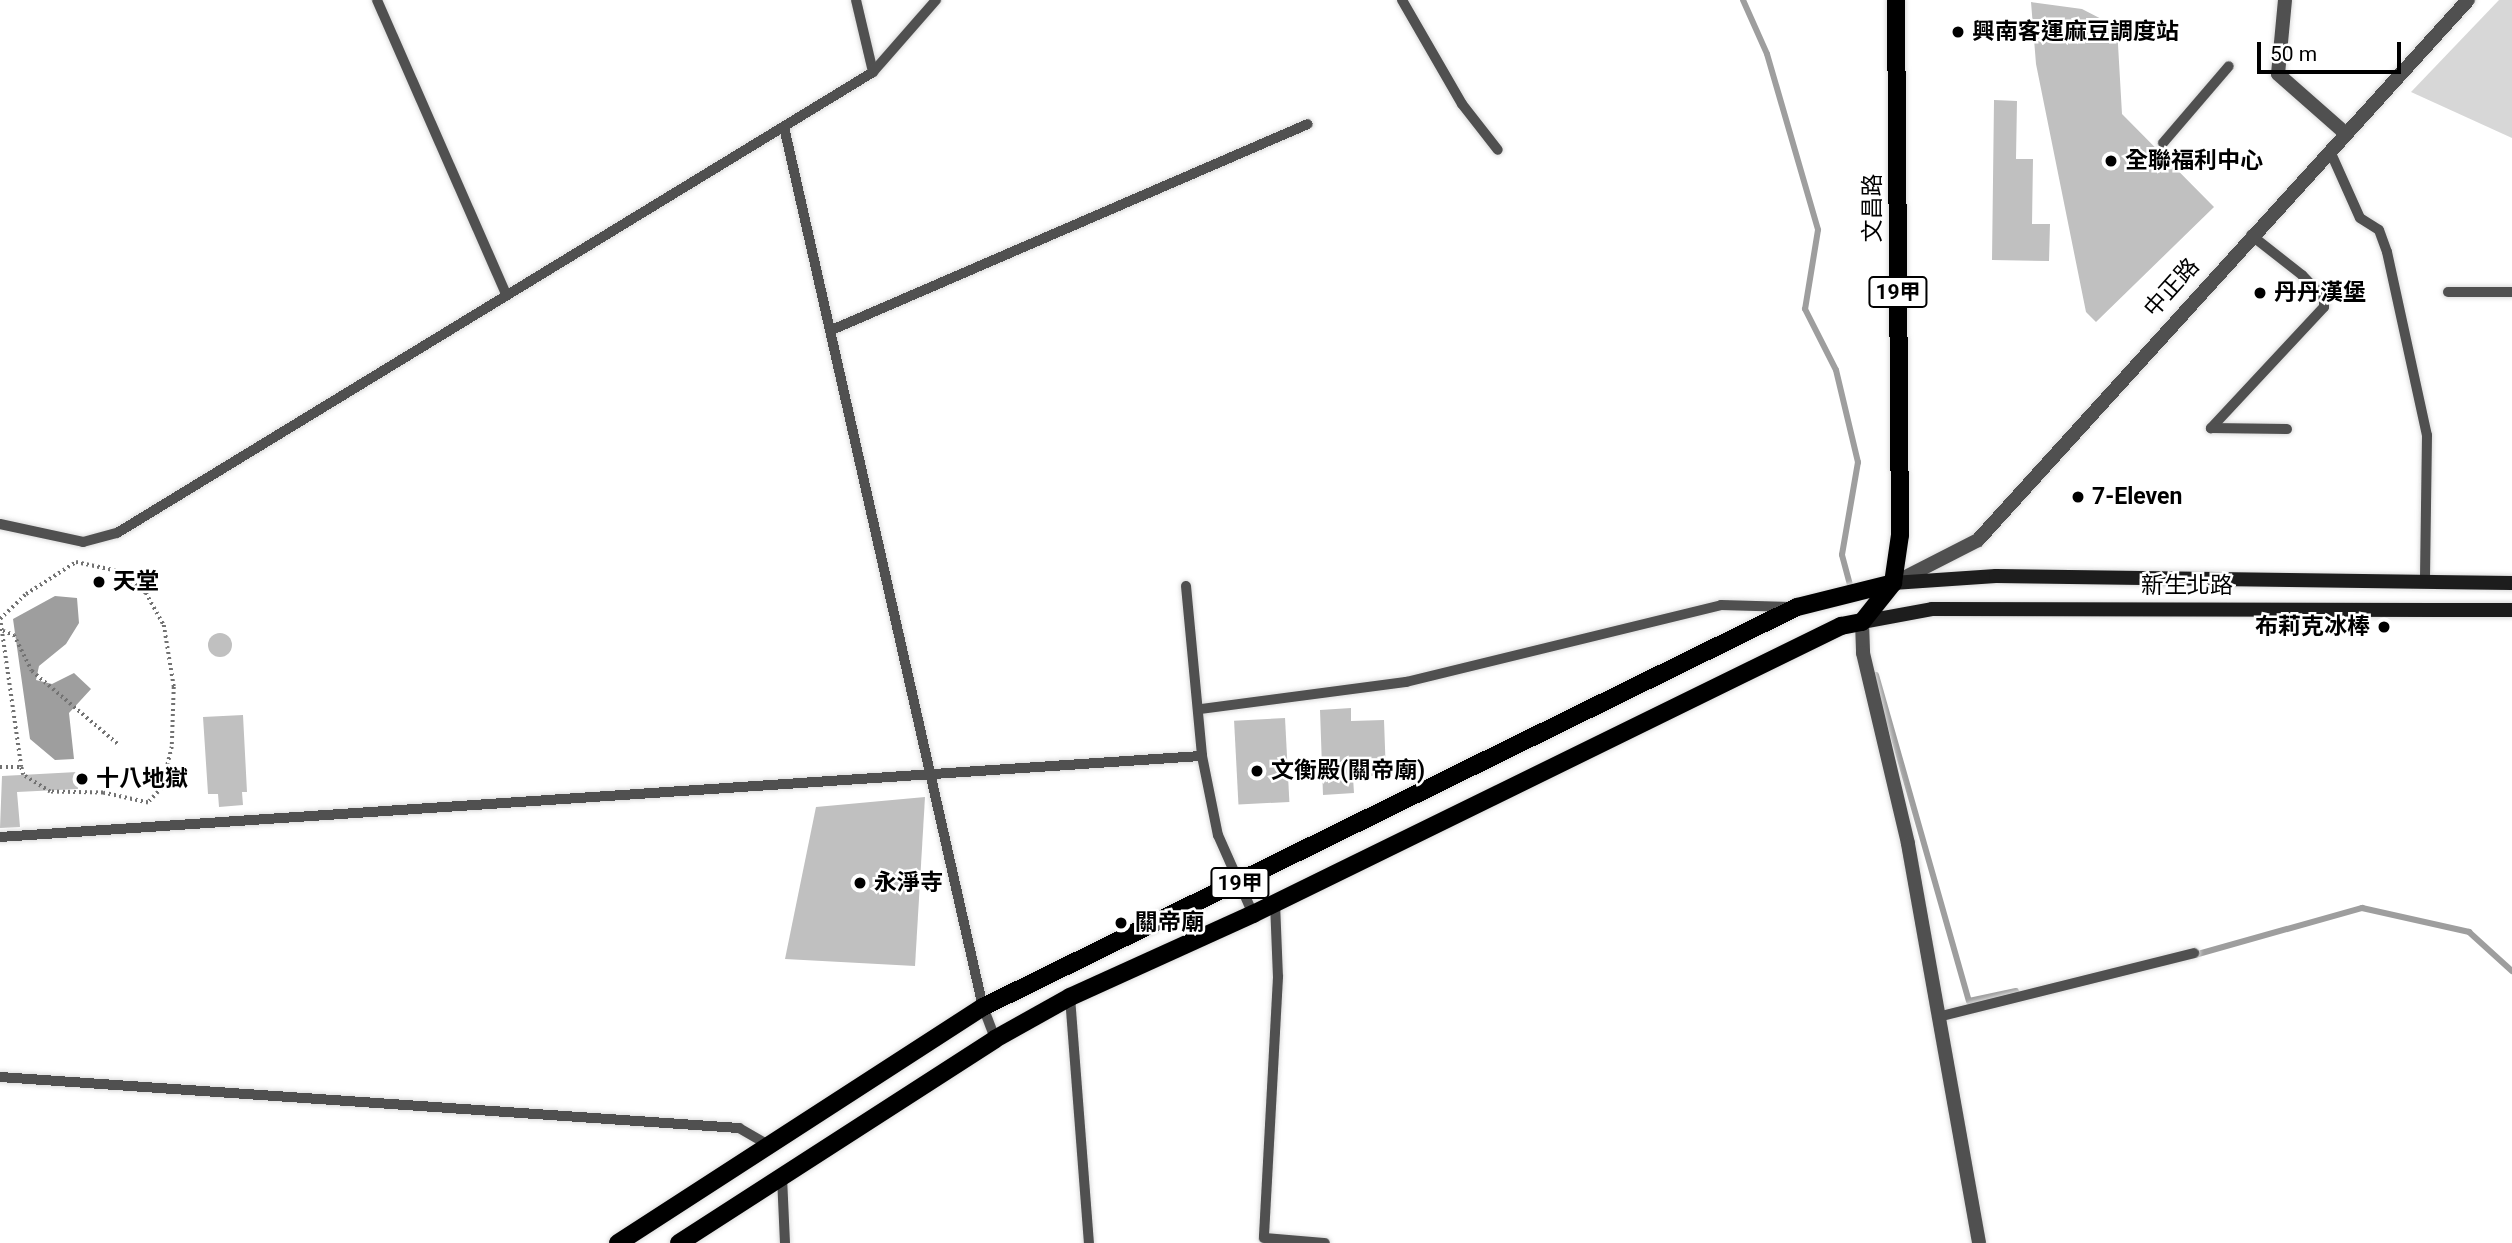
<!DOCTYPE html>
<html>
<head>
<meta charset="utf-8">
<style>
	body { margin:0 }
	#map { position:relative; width:2512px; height:1243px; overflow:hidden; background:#fff; font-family:Roboto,"Noto Sans TC",sans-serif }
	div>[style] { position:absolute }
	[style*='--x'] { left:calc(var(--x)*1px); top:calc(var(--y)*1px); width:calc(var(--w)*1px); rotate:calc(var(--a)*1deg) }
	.green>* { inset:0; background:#d7d7d7 }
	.water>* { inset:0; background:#9e9e9e }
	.stream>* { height:6px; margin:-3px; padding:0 3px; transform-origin:3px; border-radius:3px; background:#9e9e9e }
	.building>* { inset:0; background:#c0c0c0; transform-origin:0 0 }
	.round { border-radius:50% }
	.path>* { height:3.5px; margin-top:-1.75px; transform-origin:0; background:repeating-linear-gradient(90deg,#727272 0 2px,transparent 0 5.5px) }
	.roads { filter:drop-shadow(0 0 2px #dbdbdb) drop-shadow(0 0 2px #dbdbdb) }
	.service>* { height:10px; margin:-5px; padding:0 5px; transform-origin:5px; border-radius:5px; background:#505050 }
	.minor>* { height:14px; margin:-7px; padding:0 7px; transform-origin:7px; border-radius:7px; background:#505050 }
	.tertiary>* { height:14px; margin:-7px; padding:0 7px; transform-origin:7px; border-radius:7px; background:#505050 }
	.secondary>* { height:14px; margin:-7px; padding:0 7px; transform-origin:7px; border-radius:7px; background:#1d1d1d }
	.primary>* { height:18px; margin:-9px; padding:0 9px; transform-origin:9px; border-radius:9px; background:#000 }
	.dots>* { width:19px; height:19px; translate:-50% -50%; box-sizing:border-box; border:4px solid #fff; border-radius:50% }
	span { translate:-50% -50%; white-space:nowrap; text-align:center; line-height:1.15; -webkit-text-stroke:5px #fff; paint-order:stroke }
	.shield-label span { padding:2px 5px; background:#fff; border:2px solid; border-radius:5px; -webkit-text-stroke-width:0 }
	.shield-label { font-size:21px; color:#000; font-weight:700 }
	.poi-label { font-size:23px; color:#000; font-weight:700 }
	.left { translate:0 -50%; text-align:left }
	.right { translate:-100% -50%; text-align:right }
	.street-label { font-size:23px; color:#000 }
	.scale { position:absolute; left:2257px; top:42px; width:144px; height:32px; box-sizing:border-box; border:4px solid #000; border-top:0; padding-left:9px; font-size:21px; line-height:24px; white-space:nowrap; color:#000; -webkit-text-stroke:5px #fff; paint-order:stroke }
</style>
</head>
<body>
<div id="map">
	<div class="green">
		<i style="clip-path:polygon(2499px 0,2512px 0,2512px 138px,2411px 92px)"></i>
	</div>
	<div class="water">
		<i style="clip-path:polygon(55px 596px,77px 598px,79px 623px,66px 644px,39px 666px,36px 680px,52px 684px,74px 673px,91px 689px,69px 713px,74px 759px,55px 760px,30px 739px,13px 619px)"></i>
	</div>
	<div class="stream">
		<i style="--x:1743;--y:0;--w:59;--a:66"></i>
		<i style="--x:1767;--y:54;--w:183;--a:73.8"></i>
		<i style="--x:1818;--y:230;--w:80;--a:99.3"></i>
		<i style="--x:1805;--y:309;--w:68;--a:63.1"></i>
		<i style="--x:1836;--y:370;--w:95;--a:76.6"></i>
		<i style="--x:1858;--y:462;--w:94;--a:99.8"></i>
		<i style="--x:1842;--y:555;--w:30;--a:75"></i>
		<i style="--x:1876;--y:675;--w:339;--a:74.1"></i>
		<i style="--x:1969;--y:1001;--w:48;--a:-12"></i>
		<i style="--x:2191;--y:956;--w:178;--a:-15.7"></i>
		<i style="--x:2362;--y:908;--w:110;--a:12.6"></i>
		<i style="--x:2469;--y:932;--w:58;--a:42.2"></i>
	</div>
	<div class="building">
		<i style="clip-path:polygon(2031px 2px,2082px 9px,2117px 27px,2122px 114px,2214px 207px,2096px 322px,2086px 312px,2036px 64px)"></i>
		<i style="clip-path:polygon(1994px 100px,2017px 101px,2016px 159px,2033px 159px,2032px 224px,2050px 224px,2049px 261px,1992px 260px)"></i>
		<i class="round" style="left:208px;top:633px;width:24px;height:24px"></i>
		<i style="clip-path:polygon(1351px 708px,1351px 721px,1384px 720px,1386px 775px,1353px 777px,1354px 793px,1323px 795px,1320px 710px)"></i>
		<i style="clip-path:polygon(243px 715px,247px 792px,242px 792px,243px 805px,219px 807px,218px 794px,208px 794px,203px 717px)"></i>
		<i style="left:1285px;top:718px;width:84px;height:51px;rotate:87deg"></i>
		<i style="clip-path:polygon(77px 772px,78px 789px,17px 792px,20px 827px,0 828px,2px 776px)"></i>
		<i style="clip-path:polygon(925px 797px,915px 966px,785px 959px,816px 807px)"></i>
	</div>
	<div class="path">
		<i style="--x:0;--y:619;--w:36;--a:-44"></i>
		<i style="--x:26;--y:594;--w:59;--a:-32.6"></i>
		<i style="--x:76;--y:562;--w:43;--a:12.1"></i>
		<i style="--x:118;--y:571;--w:36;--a:38"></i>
		<i style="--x:146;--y:593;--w:37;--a:61"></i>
		<i style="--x:164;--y:625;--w:63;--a:80.8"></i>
		<i style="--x:174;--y:687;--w:60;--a:91.9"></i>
		<i style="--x:172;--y:747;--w:42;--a:103.7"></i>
		<i style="--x:162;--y:788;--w:21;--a:133"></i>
		<i style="--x:148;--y:803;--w:46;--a:-167.5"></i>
		<i style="--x:103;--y:793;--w:53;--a:-178.9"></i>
		<i style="--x:50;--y:792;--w:32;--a:-148"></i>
		<i style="--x:23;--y:775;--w:8;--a:-104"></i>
		<i style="--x:3;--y:631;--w:12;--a:20"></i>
		<i style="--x:14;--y:635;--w:40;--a:63.4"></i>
		<i style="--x:32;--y:671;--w:114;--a:40.4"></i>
		<i style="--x:0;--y:767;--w:21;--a:0"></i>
		<i style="--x:21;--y:767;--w:148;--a:-98.1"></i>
	</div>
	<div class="roads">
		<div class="service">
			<i style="--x:377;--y:0;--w:319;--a:66.3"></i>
			<i style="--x:856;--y:0;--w:74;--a:76.7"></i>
			<i style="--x:1402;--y:0;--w:120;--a:60"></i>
			<i style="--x:1462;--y:104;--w:58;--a:52"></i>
			<i style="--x:784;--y:127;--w:902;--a:77.26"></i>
			<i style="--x:983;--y:1007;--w:34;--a:69"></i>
			<i style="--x:2163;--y:143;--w:101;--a:-49.4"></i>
			<i style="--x:2330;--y:151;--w:73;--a:65.9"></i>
			<i style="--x:2360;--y:218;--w:22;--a:32"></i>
			<i style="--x:2379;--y:230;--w:23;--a:70"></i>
			<i style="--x:2387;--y:252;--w:187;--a:77.7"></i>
			<i style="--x:2427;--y:435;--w:147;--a:90.8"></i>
			<i style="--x:2251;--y:235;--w:65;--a:38.1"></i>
			<i style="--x:2302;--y:275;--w:32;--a:46"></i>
			<i style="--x:2324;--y:298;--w:9;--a:90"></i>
			<i style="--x:2324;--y:307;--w:166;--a:133"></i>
			<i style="--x:2211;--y:428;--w:76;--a:0.8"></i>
			<i style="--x:2448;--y:292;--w:64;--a:0"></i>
			<i style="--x:834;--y:329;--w:516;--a:-23.39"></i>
			<i style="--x:0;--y:524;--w:85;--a:12.2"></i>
			<i style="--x:83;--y:542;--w:35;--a:-15"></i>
			<i style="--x:117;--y:533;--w:885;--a:-31.37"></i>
			<i style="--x:873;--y:72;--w:96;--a:-48.8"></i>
			<i style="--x:1186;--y:586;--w:171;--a:84.6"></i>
			<i style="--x:1202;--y:756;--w:81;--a:78.6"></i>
			<i style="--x:1218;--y:835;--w:86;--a:66.1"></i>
			<i style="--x:1201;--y:709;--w:207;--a:-7.5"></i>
			<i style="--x:1406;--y:682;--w:324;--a:-13.7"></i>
			<i style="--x:1721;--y:605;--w:70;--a:1.6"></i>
			<i style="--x:0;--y:837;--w:1205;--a:-3.86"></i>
			<i style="--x:1275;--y:903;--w:74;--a:87.7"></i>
			<i style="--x:1278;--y:977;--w:261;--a:93.1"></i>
			<i style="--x:1264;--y:1238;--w:61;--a:4.7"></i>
			<i style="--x:1070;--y:997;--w:247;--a:85.6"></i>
			<i style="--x:1938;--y:1017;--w:264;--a:-14"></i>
			<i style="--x:0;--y:1077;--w:741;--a:3.95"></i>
			<i style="--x:739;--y:1128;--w:32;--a:30"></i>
			<i style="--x:782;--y:1177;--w:66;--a:87.4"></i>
		</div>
		<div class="minor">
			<i style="--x:2285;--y:0;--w:74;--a:95.4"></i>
			<i style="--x:2278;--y:74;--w:89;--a:41.4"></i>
			<i style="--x:1894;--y:583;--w:94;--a:-27.1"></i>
			<i style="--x:1978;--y:540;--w:729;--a:-47.78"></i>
		</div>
		<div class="tertiary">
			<i style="--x:1862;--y:622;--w:31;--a:88"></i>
			<i style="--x:1863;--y:653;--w:196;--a:76.7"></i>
			<i style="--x:1908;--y:844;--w:405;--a:79.9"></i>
		</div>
		<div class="secondary">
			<i style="--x:1893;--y:583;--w:103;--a:-3.9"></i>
			<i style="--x:1996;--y:576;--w:516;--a:0.78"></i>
			<i style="--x:1862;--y:622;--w:71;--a:-10.5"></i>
			<i style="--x:1932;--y:609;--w:580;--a:0.1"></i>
		</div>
		<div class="primary">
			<i style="--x:618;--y:1243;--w:435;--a:-32.9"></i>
			<i style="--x:983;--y:1007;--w:907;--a:-26.17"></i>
			<i style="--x:1797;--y:607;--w:99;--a:-14"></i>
			<i style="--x:679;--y:1243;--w:376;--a:-32.8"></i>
			<i style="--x:995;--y:1039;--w:86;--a:-29.2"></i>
			<i style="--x:1070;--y:997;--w:201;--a:-24.4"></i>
			<i style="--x:1253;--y:914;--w:655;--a:-26.1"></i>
			<i style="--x:1841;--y:626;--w:21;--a:-11"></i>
			<i style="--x:1862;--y:622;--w:50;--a:-51.5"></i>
			<i style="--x:1893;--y:583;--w:49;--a:-81.7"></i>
			<i style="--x:1900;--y:535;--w:535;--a:-90.43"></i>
		</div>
	</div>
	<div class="dots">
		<i style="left:1958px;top:32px;background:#000"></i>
		<i style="left:2111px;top:161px;background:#000"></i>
		<i style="left:2260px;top:293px;background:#000"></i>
		<i style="left:2078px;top:497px;background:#000"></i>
		<i style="left:99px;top:582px;background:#000"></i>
		<i style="left:2384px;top:627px;background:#000"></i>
		<i style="left:1257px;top:771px;background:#000"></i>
		<i style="left:82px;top:779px;background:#000"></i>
		<i style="left:860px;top:883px;background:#000"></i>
		<i style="left:1121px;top:923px;background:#000"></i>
	</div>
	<div class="shield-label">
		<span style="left:1898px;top:292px">19甲</span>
		<span style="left:1240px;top:883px">19甲</span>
	</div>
	<div class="poi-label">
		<span class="left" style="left:1972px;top:32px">興南客運麻豆調度站</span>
		<span class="left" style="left:2125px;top:161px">全聯福利中心</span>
		<span class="left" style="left:2274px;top:293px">丹丹漢堡</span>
		<span class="left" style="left:2092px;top:497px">7-Eleven</span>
		<span class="left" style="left:113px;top:582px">天堂</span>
		<span class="right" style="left:2370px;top:627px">布莉克冰棒</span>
		<span class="left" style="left:1271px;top:771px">文衡殿(關帝廟)</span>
		<span class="left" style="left:96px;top:779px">十八地獄</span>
		<span class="left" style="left:874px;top:883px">永淨寺</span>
		<span class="left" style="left:1135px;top:923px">關帝廟</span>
	</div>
	<div class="street-label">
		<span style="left:1873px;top:208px;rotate:-90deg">文昌路</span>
		<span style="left:2172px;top:288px;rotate:-48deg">中正路</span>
		<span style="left:2187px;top:586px">新生北路</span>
	</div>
	<div class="scale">50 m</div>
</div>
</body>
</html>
